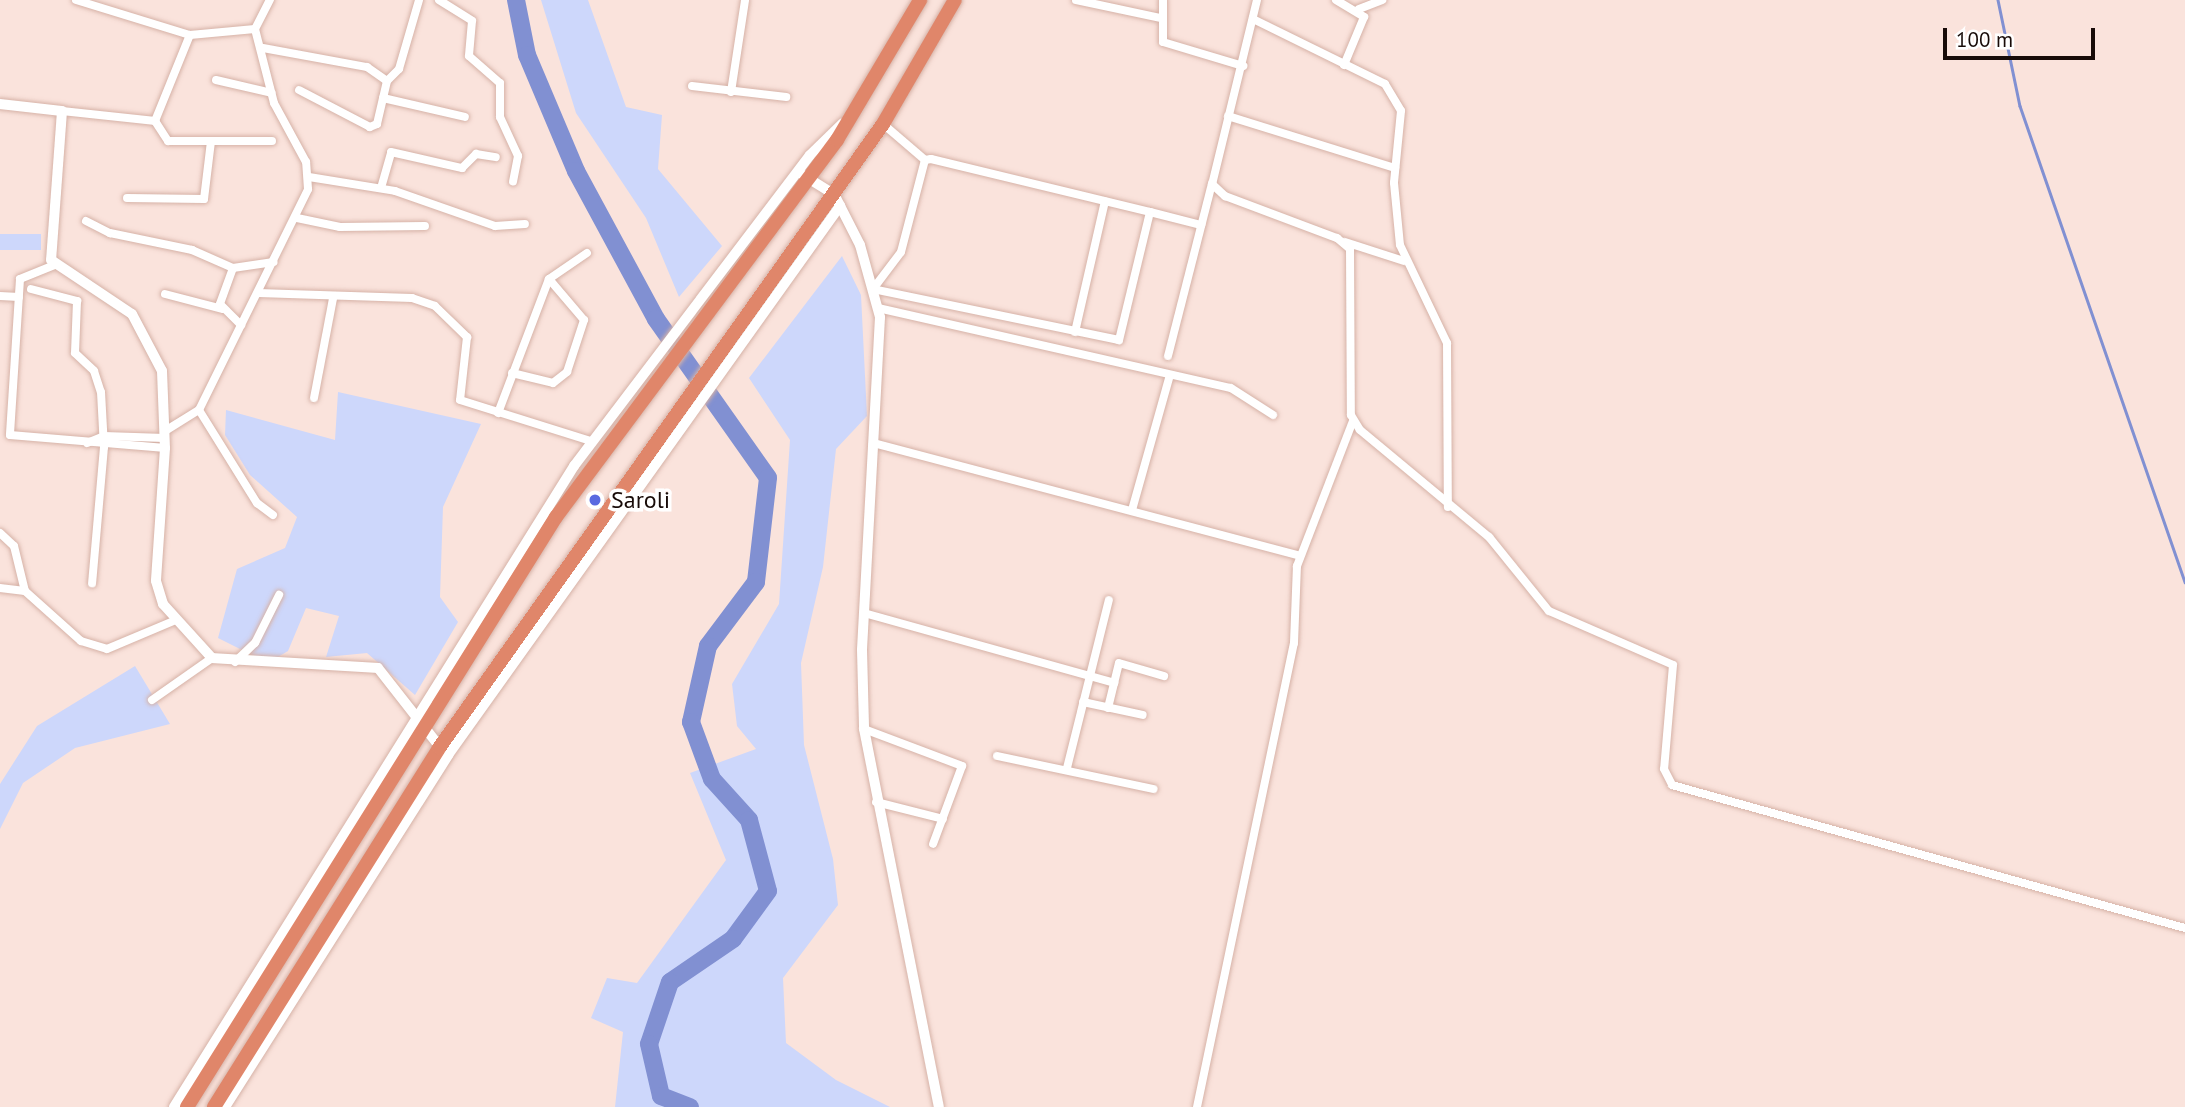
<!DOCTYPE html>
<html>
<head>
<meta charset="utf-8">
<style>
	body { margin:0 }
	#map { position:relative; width:2185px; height:1107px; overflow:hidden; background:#fae3dc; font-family:"PT Sans",sans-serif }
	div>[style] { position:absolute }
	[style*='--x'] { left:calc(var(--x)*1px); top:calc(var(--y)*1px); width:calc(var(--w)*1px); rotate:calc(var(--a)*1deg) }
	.green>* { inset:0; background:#cdd7fb; transform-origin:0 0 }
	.stream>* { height:2.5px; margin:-1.25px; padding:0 1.25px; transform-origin:1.25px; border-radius:1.25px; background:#8190d2 }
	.river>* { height:18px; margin:-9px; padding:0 9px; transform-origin:9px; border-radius:9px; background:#8190d2 }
	.roads { filter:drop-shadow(0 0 2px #d6b2a7) drop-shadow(0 0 2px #d6b2a7) }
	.street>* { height:8px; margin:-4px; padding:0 4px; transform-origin:4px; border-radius:4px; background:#fff }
	.secondary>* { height:10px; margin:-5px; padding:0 5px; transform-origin:5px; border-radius:5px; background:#fff }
	.highway>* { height:14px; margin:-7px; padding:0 7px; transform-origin:7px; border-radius:7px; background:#e0866a }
	.dots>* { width:19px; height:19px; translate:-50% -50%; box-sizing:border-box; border:4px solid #fff; border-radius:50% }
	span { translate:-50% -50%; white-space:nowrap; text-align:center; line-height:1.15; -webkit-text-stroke:7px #fff; paint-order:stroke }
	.poi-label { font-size:24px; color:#180b08 }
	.left { translate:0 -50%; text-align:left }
	.scale { position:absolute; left:1943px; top:28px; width:152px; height:32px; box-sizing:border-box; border:4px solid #180b08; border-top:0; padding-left:9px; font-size:21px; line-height:24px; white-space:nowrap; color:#180b08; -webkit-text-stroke:5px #fff; paint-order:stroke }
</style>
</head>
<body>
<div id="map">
	<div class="green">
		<i style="clip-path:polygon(541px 0,588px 0,626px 107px,662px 115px,658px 169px,722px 246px,679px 297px,646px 218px,576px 113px)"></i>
		<i style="left:0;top:234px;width:41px;height:16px"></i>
		<i style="clip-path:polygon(842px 256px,861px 295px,867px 416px,836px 449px,823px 567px,801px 663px,804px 745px,833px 859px,838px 905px,783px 978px,786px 1043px,836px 1080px,890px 1107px,615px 1107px,623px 1032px,591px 1018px,607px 978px,637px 983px,726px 860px,690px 773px,756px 749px,737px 726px,732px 684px,779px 604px,790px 440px,749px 378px)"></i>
		<i style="clip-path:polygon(338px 392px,481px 424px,443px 507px,440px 597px,458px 622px,415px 695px,367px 653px,326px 657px,339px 616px,306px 608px,288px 651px,268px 663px,218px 638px,237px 569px,285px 548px,297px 517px,250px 475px,225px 435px,226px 410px,335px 440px)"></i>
		<i style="clip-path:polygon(135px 666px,170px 724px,75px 748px,23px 783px,0 829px,0 784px,37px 726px)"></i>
	</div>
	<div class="stream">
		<i style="--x:1998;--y:0;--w:108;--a:78.3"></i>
		<i style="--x:2020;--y:106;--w:504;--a:70.88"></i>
	</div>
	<div class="river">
		<i style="--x:516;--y:0;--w:56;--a:78.7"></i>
		<i style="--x:527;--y:55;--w:126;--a:67.1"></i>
		<i style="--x:576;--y:171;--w:168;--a:61.6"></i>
		<i style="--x:656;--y:319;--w:194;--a:54.8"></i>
		<i style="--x:768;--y:478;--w:105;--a:96.6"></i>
		<i style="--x:756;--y:582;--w:80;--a:126.9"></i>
		<i style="--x:708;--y:646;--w:78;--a:102.6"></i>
		<i style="--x:691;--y:722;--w:61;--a:69.8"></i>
		<i style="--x:712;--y:779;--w:55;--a:47.9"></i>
		<i style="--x:749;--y:820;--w:73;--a:75"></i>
		<i style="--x:768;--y:891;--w:59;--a:126.1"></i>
		<i style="--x:733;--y:939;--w:76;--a:145.7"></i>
		<i style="--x:670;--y:982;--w:65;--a:108.7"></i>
		<i style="--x:649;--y:1044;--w:53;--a:77"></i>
		<i style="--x:661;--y:1096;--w:31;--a:21"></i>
	</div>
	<div class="roads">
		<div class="street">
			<i style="--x:76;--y:0;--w:119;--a:17.1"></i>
			<i style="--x:190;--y:35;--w:65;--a:-5.3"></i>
			<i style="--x:255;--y:29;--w:33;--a:-63"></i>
			<i style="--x:439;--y:0;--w:39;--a:32"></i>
			<i style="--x:472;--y:21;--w:35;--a:95"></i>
			<i style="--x:469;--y:56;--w:41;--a:41.1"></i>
			<i style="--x:500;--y:83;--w:34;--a:90"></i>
			<i style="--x:500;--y:117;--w:43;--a:65.2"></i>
			<i style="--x:518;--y:156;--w:26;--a:101"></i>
			<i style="--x:1076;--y:0;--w:87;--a:12"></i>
			<i style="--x:1163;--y:0;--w:42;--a:90"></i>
			<i style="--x:1163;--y:42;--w:84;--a:16.7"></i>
			<i style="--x:1257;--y:0;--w:189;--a:103.7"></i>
			<i style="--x:1212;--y:184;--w:18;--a:43"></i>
			<i style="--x:1225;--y:196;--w:120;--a:20.6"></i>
			<i style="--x:1337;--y:238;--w:17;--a:40"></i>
			<i style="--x:1350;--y:249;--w:166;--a:89.7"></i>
			<i style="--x:1351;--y:415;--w:17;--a:59"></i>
			<i style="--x:1360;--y:430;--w:168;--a:39.7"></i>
			<i style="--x:1489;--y:537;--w:95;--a:51"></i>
			<i style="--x:1549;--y:611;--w:135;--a:23.5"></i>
			<i style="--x:1673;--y:665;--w:104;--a:94.9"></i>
			<i style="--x:1664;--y:769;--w:18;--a:63"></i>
			<i style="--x:1672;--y:785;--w:533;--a:15.58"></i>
			<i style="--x:1336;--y:0;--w:33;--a:31"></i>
			<i style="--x:1364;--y:17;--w:52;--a:112.6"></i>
			<i style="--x:1359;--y:9;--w:25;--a:-21"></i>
			<i style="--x:1253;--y:19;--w:147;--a:26.2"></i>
			<i style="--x:1385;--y:84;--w:31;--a:59"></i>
			<i style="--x:1401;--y:111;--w:72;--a:95.6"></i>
			<i style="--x:1394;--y:183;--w:62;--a:84.5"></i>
			<i style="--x:1400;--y:245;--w:109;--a:64.4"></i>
			<i style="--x:1447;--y:343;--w:164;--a:89.7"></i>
			<i style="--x:263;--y:48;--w:106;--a:10.4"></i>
			<i style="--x:367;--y:67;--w:24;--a:35"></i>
			<i style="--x:387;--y:81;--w:44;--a:103.1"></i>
			<i style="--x:377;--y:124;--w:8;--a:157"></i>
			<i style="--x:370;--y:127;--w:80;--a:-152.5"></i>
			<i style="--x:216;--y:80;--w:57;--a:13.1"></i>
			<i style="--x:387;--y:81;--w:17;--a:-45"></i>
			<i style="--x:399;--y:69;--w:72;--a:-73.8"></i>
			<i style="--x:692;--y:86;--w:95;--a:6.7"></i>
			<i style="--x:731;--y:92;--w:93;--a:-81.3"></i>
			<i style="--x:383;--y:98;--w:84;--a:13"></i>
			<i style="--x:62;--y:111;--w:94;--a:6.1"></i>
			<i style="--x:155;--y:121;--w:93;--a:-67.9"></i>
			<i style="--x:1228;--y:116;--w:175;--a:17.3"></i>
			<i style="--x:155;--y:121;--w:24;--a:57"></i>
			<i style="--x:168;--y:141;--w:104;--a:0"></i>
			<i style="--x:883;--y:124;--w:55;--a:40.6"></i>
			<i style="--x:309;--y:177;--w:87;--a:9.2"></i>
			<i style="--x:395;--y:191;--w:106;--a:19.3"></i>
			<i style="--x:495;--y:226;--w:30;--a:-4"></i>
			<i style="--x:381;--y:188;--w:37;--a:-74"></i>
			<i style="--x:391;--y:152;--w:73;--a:12.7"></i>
			<i style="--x:462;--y:168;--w:20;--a:-45"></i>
			<i style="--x:476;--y:154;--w:20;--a:9"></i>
			<i style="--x:127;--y:198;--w:77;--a:0.7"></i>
			<i style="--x:204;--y:199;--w:58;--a:-83.1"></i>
			<i style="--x:1150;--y:212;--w:132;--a:103.6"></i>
			<i style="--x:1119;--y:340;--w:251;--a:-168.3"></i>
			<i style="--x:873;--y:289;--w:46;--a:-52.9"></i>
			<i style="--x:901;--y:252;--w:95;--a:-75.4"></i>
			<i style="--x:925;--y:160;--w:6;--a:-9"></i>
			<i style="--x:931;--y:159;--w:225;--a:13.6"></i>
			<i style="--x:1150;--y:212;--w:53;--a:14.3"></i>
			<i style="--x:297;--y:218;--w:44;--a:11.8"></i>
			<i style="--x:340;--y:227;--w:85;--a:-0.7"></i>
			<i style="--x:86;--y:221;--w:27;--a:27"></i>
			<i style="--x:110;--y:233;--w:84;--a:11.7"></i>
			<i style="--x:192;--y:250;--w:45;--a:23.7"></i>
			<i style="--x:233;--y:268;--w:41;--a:-8.3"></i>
			<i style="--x:1345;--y:242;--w:62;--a:17.9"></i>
			<i style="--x:57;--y:264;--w:40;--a:158"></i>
			<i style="--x:20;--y:279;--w:156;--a:93.7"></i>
			<i style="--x:10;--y:435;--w:156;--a:4.8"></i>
			<i style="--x:233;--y:268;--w:38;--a:110"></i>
			<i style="--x:220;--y:304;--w:30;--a:45"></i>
			<i style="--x:31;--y:289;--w:48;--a:14.6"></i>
			<i style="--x:77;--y:301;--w:52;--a:92.2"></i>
			<i style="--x:75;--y:353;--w:26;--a:43"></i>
			<i style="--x:94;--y:371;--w:22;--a:72"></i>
			<i style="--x:101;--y:392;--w:55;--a:86.9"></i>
			<i style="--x:104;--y:447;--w:137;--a:95"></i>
			<i style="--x:258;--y:293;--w:154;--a:1.9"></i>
			<i style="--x:412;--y:298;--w:24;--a:19"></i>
			<i style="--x:435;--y:306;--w:45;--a:44.1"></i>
			<i style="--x:467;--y:337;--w:63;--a:96.3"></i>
			<i style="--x:460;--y:400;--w:137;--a:17.4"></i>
			<i style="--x:165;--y:294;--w:59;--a:14.7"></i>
			<i style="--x:0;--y:296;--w:19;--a:3"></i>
			<i style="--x:878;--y:308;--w:362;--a:12.8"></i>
			<i style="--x:1231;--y:388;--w:50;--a:32.7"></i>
			<i style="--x:1075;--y:332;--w:134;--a:-77.1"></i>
			<i style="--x:1168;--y:356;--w:178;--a:-75.7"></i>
			<i style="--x:512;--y:373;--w:42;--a:13.7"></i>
			<i style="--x:553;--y:383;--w:18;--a:-38"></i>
			<i style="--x:567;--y:372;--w:55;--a:-71.9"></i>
			<i style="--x:584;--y:320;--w:54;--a:-130.5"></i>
			<i style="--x:314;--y:398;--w:102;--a:-79.2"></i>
			<i style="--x:199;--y:410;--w:110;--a:58.1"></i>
			<i style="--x:257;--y:503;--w:20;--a:37"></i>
			<i style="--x:498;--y:413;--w:143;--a:-69.2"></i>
			<i style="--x:549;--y:279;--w:46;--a:-34.4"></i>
			<i style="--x:165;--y:431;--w:40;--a:-32"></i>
			<i style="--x:199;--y:410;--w:246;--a:-63.7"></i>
			<i style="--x:308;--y:189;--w:27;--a:-94"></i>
			<i style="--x:306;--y:162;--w:67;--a:-118.5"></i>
			<i style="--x:274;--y:103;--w:76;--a:-104.4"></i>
			<i style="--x:87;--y:443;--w:18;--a:-22"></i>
			<i style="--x:104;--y:436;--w:61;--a:1.9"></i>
			<i style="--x:873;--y:443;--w:442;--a:14.8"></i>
			<i style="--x:1132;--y:510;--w:140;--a:-74.3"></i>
			<i style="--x:0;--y:533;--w:19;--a:43"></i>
			<i style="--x:14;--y:546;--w:46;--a:76.3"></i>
			<i style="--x:0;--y:588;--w:25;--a:7"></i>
			<i style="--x:25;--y:591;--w:75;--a:41.8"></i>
			<i style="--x:81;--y:641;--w:27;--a:17"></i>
			<i style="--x:107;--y:649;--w:75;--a:-22.8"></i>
			<i style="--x:864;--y:613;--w:260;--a:15.6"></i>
			<i style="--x:235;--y:662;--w:28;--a:-44"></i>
			<i style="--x:255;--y:643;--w:54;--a:-63.4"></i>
			<i style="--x:152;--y:700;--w:73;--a:-35"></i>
			<i style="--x:1083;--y:702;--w:61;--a:12.2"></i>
			<i style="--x:1108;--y:708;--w:46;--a:-76.3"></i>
			<i style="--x:1119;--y:663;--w:47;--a:16.1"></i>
			<i style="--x:864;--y:729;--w:105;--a:20.7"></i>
			<i style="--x:962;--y:766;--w:83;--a:110.4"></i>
			<i style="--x:997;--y:756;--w:160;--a:11.9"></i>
			<i style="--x:1067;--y:768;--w:173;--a:-76"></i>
			<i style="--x:876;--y:802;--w:69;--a:14.2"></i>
			<i style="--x:1197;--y:1107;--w:474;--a:-78.2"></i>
			<i style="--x:1294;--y:643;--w:77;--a:-87.8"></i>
			<i style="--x:1297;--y:566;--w:155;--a:-68.9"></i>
		</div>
		<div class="secondary">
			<i style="--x:0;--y:104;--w:62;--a:6.4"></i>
			<i style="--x:62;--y:111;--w:149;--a:94.2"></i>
			<i style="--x:51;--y:260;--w:97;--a:33.7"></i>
			<i style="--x:132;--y:314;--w:64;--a:62.2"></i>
			<i style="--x:162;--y:371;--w:77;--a:87.8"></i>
			<i style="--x:165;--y:448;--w:133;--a:93.9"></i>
			<i style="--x:156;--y:581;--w:24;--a:73"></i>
			<i style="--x:163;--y:604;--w:73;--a:47.8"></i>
			<i style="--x:212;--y:658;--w:166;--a:3.4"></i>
			<i style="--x:378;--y:668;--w:105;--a:51.9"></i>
			<i style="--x:803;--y:175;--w:36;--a:32"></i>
			<i style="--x:834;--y:194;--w:57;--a:63"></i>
			<i style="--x:860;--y:245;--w:75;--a:74.5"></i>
			<i style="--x:880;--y:317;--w:333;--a:93.1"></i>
			<i style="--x:862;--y:650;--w:79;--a:88.5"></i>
			<i style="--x:864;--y:729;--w:385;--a:78.8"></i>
			<i style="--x:174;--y:1107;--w:756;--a:-58.03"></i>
			<i style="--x:574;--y:466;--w:390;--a:-52.8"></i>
			<i style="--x:810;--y:155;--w:45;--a:-44.1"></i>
			<i style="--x:225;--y:1107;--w:417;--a:-57.6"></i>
			<i style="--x:448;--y:755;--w:675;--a:-54.47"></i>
		</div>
		<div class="highway">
			<i style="--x:187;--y:1107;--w:696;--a:-57.98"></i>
			<i style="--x:556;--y:517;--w:470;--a:-53.3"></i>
			<i style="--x:837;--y:140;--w:163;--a:-59.3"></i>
			<i style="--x:214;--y:1107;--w:424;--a:-57.9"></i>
			<i style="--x:439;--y:748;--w:766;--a:-54.57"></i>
			<i style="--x:883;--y:124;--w:143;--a:-59.9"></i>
		</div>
	</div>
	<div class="dots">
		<i style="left:595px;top:500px;background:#5a69e0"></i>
	</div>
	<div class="poi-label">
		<span class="left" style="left:611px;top:500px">Saroli</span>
	</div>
	<div class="scale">100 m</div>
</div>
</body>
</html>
